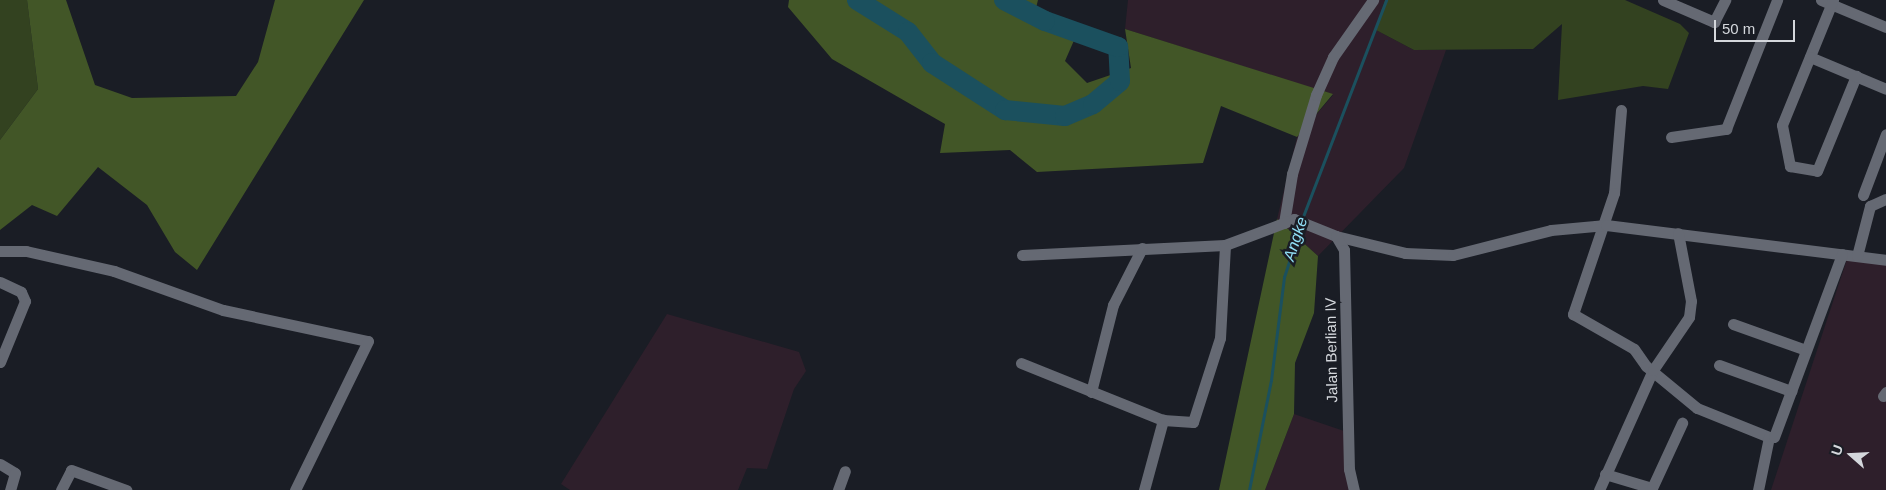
<!DOCTYPE html>
<html>
<head>
<meta charset="utf-8">
<style>
	body { margin:0 }
	#map { position:relative; width:1886px; height:490px; overflow:hidden; background:#1a1d25; font-family:Helvetica,sans-serif }
	div>[style] { position:absolute }
	[style*='--x'] { left:calc(var(--x)*1px); top:calc(var(--y)*1px); width:calc(var(--w)*1px); rotate:calc(var(--a)*1deg) }
	.industrial>* { inset:0; background:#2e1f2b }
	.green>* { inset:0; background:#334220 }
	.forest>* { inset:0; background:#425627 }
	.stream>* { height:3px; margin:-1.5px; padding:0 1.5px; transform-origin:1.5px; border-radius:1.5px; background:#1b505e }
	.river>* { height:20px; margin:-10px; padding:0 10px; transform-origin:10px; border-radius:10px; background:#1b505e }
	.street>* { height:11px; margin:-5.5px; padding:0 5.5px; transform-origin:5.5px; border-radius:5.5px; background:#656973 }
	span { translate:-50% -50%; white-space:nowrap; text-align:center; line-height:1.15; -webkit-text-stroke:5px #1a1d25; paint-order:stroke }
	.street-label { font-size:15px; color:#d4d7dc }
	.water-label { font-size:16px; color:#91e0f7; font-style:italic }
	.north { position:absolute; left:1826px; top:430px; width:50px; height:50px; -webkit-text-stroke:4px #1a1d25; paint-order:stroke; rotate:289deg; font-size:14px; font-weight:700; line-height:20px; text-align:center; color:#d4d7dc }
	.north::after { content:''; display:block; margin:auto; width:18px; height:22px; background:#d4d7dc; clip-path:polygon(50% 0,100% 100%,50% 72%,0 100%) }
	.scale { position:absolute; left:1714px; top:20px; width:81px; height:22px; box-sizing:border-box; border:2px solid #d4d7dc; border-top:0; padding-left:6px; font-size:15px; line-height:18px; white-space:nowrap; color:#d4d7dc; -webkit-text-stroke:4px #1a1d25; paint-order:stroke }
</style>
</head>
<body>
<div id="map">
	<div class="industrial">
		<i style="clip-path:polygon(1128px 0,1385px 0,1376px 30px,1414px 50px,1446px 50px,1404px 168px,1318px 256px,1277px 219px,1297px 137px,1333px 95px,1125px 29px)"></i>
		<i style="clip-path:polygon(1848px 256px,1886px 262px,1886px 490px,1771px 490px)"></i>
		<i style="clip-path:polygon(667px 314px,799px 352px,806px 371px,794px 389px,767px 469px,747px 468px,738px 490px,570px 490px,561px 484px)"></i>
		<i style="clip-path:polygon(1294px 414px,1347px 432px,1358px 490px,1265px 490px)"></i>
	</div>
	<div class="green">
		<i style="clip-path:polygon(0 0,27px 0,38px 89px,0 140px)"></i>
		<i style="clip-path:polygon(1385px 0,1625px 0,1680px 24px,1689px 33px,1668px 89px,1643px 86px,1558px 100px,1562px 24px,1533px 49px,1414px 50px,1376px 30px)"></i>
	</div>
	<div class="forest">
		<i style="clip-path:polygon(27px 0,66px 0,95px 85px,132px 98px,236px 96px,258px 62px,275px 0,364px 0,197px 270px,175px 252px,147px 205px,98px 167px,57px 216px,32px 205px,0 230px,0 140px,38px 89px)"></i>
		<i style="clip-path:polygon(789px 0,1038px 0,1035px 12px,1079px 29px,1065px 61px,1087px 83px,1131px 68px,1125px 29px,1333px 94px,1297px 137px,1221px 106px,1203px 163px,1037px 172px,1010px 150px,940px 153px,945px 124px,832px 59px,788px 7px)"></i>
		<i style="clip-path:polygon(1277px 219px,1318px 256px,1314px 313px,1295px 363px,1294px 414px,1265px 490px,1219px 490px)"></i>
	</div>
	<div class="stream">
		<i style="--x:1302;--y:219;--w:235;--a:-69"></i>
		<i style="--x:1249;--y:490;--w:112;--a:-78.7"></i>
		<i style="--x:1271;--y:380;--w:104;--a:-82.8"></i>
		<i style="--x:1284;--y:277;--w:55;--a:-71.9"></i>
	</div>
	<div class="river">
		<i style="--x:857;--y:0;--w:60;--a:32.1"></i>
		<i style="--x:908;--y:32;--w:39;--a:52"></i>
		<i style="--x:932;--y:63;--w:87;--a:32.8"></i>
		<i style="--x:1005;--y:110;--w:60;--a:5.7"></i>
		<i style="--x:1065;--y:116;--w:30;--a:-23"></i>
		<i style="--x:1093;--y:104;--w:35;--a:-40"></i>
		<i style="--x:1120;--y:81;--w:34;--a:-93"></i>
		<i style="--x:1118;--y:47;--w:77;--a:-160.4"></i>
		<i style="--x:1045;--y:21;--w:46;--a:-152.9"></i>
	</div>
	<div class="street">
		<i style="--x:1663;--y:0;--w:56;--a:23.3"></i>
		<i style="--x:1714;--y:22;--w:25;--a:-63"></i>
		<i style="--x:1821;--y:0;--w:70;--a:22.6"></i>
		<i style="--x:1833;--y:0;--w:135;--a:112.2"></i>
		<i style="--x:1782;--y:125;--w:42;--a:79"></i>
		<i style="--x:1790;--y:166;--w:27;--a:10"></i>
		<i style="--x:1817;--y:171;--w:103;--a:-67.7"></i>
		<i style="--x:1810;--y:57;--w:82;--a:22.8"></i>
		<i style="--x:1621;--y:110;--w:83;--a:94.8"></i>
		<i style="--x:1614;--y:193;--w:128;--a:108.7"></i>
		<i style="--x:1573;--y:314;--w:70;--a:29.8"></i>
		<i style="--x:1634;--y:349;--w:21;--a:55"></i>
		<i style="--x:1646;--y:366;--w:66;--a:39.5"></i>
		<i style="--x:1697;--y:408;--w:78;--a:21.9"></i>
		<i style="--x:1769;--y:437;--w:54;--a:101.7"></i>
		<i style="--x:1671;--y:137;--w:56;--a:-8.3"></i>
		<i style="--x:1726;--y:129;--w:139;--a:-68.4"></i>
		<i style="--x:1863;--y:195;--w:65;--a:-69.3"></i>
		<i style="--x:1284;--y:223;--w:50;--a:-80.7"></i>
		<i style="--x:1292;--y:174;--w:83;--a:-73.1"></i>
		<i style="--x:1316;--y:95;--w:42;--a:-65.9"></i>
		<i style="--x:1333;--y:57;--w:70;--a:-54.9"></i>
		<i style="--x:1336;--y:236;--w:71;--a:13.8"></i>
		<i style="--x:1405;--y:253;--w:48;--a:2.4"></i>
		<i style="--x:1453;--y:255;--w:101;--a:-14.3"></i>
		<i style="--x:1551;--y:230;--w:55;--a:-5.2"></i>
		<i style="--x:1606;--y:225;--w:282;--a:7.1"></i>
		<i style="--x:0;--y:251;--w:26;--a:0"></i>
		<i style="--x:26;--y:251;--w:90;--a:12.8"></i>
		<i style="--x:114;--y:271;--w:116;--a:19.7"></i>
		<i style="--x:223;--y:310;--w:148;--a:12.1"></i>
		<i style="--x:368;--y:341;--w:166;--a:116.1"></i>
		<i style="--x:1022;--y:255;--w:203;--a:-2.8"></i>
		<i style="--x:1225;--y:245;--w:74;--a:-20.6"></i>
		<i style="--x:1294;--y:219;--w:45;--a:22"></i>
		<i style="--x:1336;--y:236;--w:16;--a:60"></i>
		<i style="--x:1344;--y:250;--w:219;--a:88.7"></i>
		<i style="--x:1349;--y:469;--w:22;--a:77"></i>
		<i style="--x:1857;--y:256;--w:52;--a:-75.4"></i>
		<i style="--x:1870;--y:206;--w:17;--a:-24"></i>
		<i style="--x:0;--y:282;--w:23;--a:25"></i>
		<i style="--x:21;--y:292;--w:10;--a:66"></i>
		<i style="--x:25;--y:301;--w:66;--a:112.3"></i>
		<i style="--x:1733;--y:324;--w:77;--a:19.6"></i>
		<i style="--x:1021;--y:363;--w:153;--a:21.9"></i>
		<i style="--x:1163;--y:420;--w:30;--a:4"></i>
		<i style="--x:1193;--y:422;--w:88;--a:-72.2"></i>
		<i style="--x:1220;--y:338;--w:93;--a:-86.9"></i>
		<i style="--x:1719;--y:365;--w:77;--a:19.9"></i>
		<i style="--x:1091;--y:392;--w:90;--a:-75.8"></i>
		<i style="--x:1113;--y:305;--w:64;--a:-63"></i>
		<i style="--x:1883;--y:396;--w:5;--a:-53"></i>
		<i style="--x:1774;--y:437;--w:195;--a:-69.6"></i>
		<i style="--x:0;--y:464;--w:17;--a:31"></i>
		<i style="--x:15;--y:473;--w:18;--a:106"></i>
		<i style="--x:1605;--y:474;--w:49;--a:16.6"></i>
		<i style="--x:1652;--y:488;--w:72;--a:-65.2"></i>
		<i style="--x:61;--y:490;--w:22;--a:-63"></i>
		<i style="--x:71;--y:470;--w:59;--a:20"></i>
		<i style="--x:838;--y:490;--w:20;--a:-70"></i>
		<i style="--x:1144;--y:490;--w:73;--a:-74.8"></i>
		<i style="--x:1599;--y:490;--w:132;--a:-65.8"></i>
		<i style="--x:1653;--y:370;--w:64;--a:-55.8"></i>
		<i style="--x:1689;--y:317;--w:16;--a:-83"></i>
		<i style="--x:1691;--y:301;--w:69;--a:-100.8"></i>
	</div>
	<div class="street-label">
		<span style="left:1331px;top:350px;rotate:-91deg">Jalan Berlian IV</span>
	</div>
	<div class="water-label">
		<span style="left:1296px;top:239px;rotate:-72deg">Angke</span>
	</div>
	<div class="north">U</div>
	<div class="scale">50 m</div>
</div>
</body>
</html>
